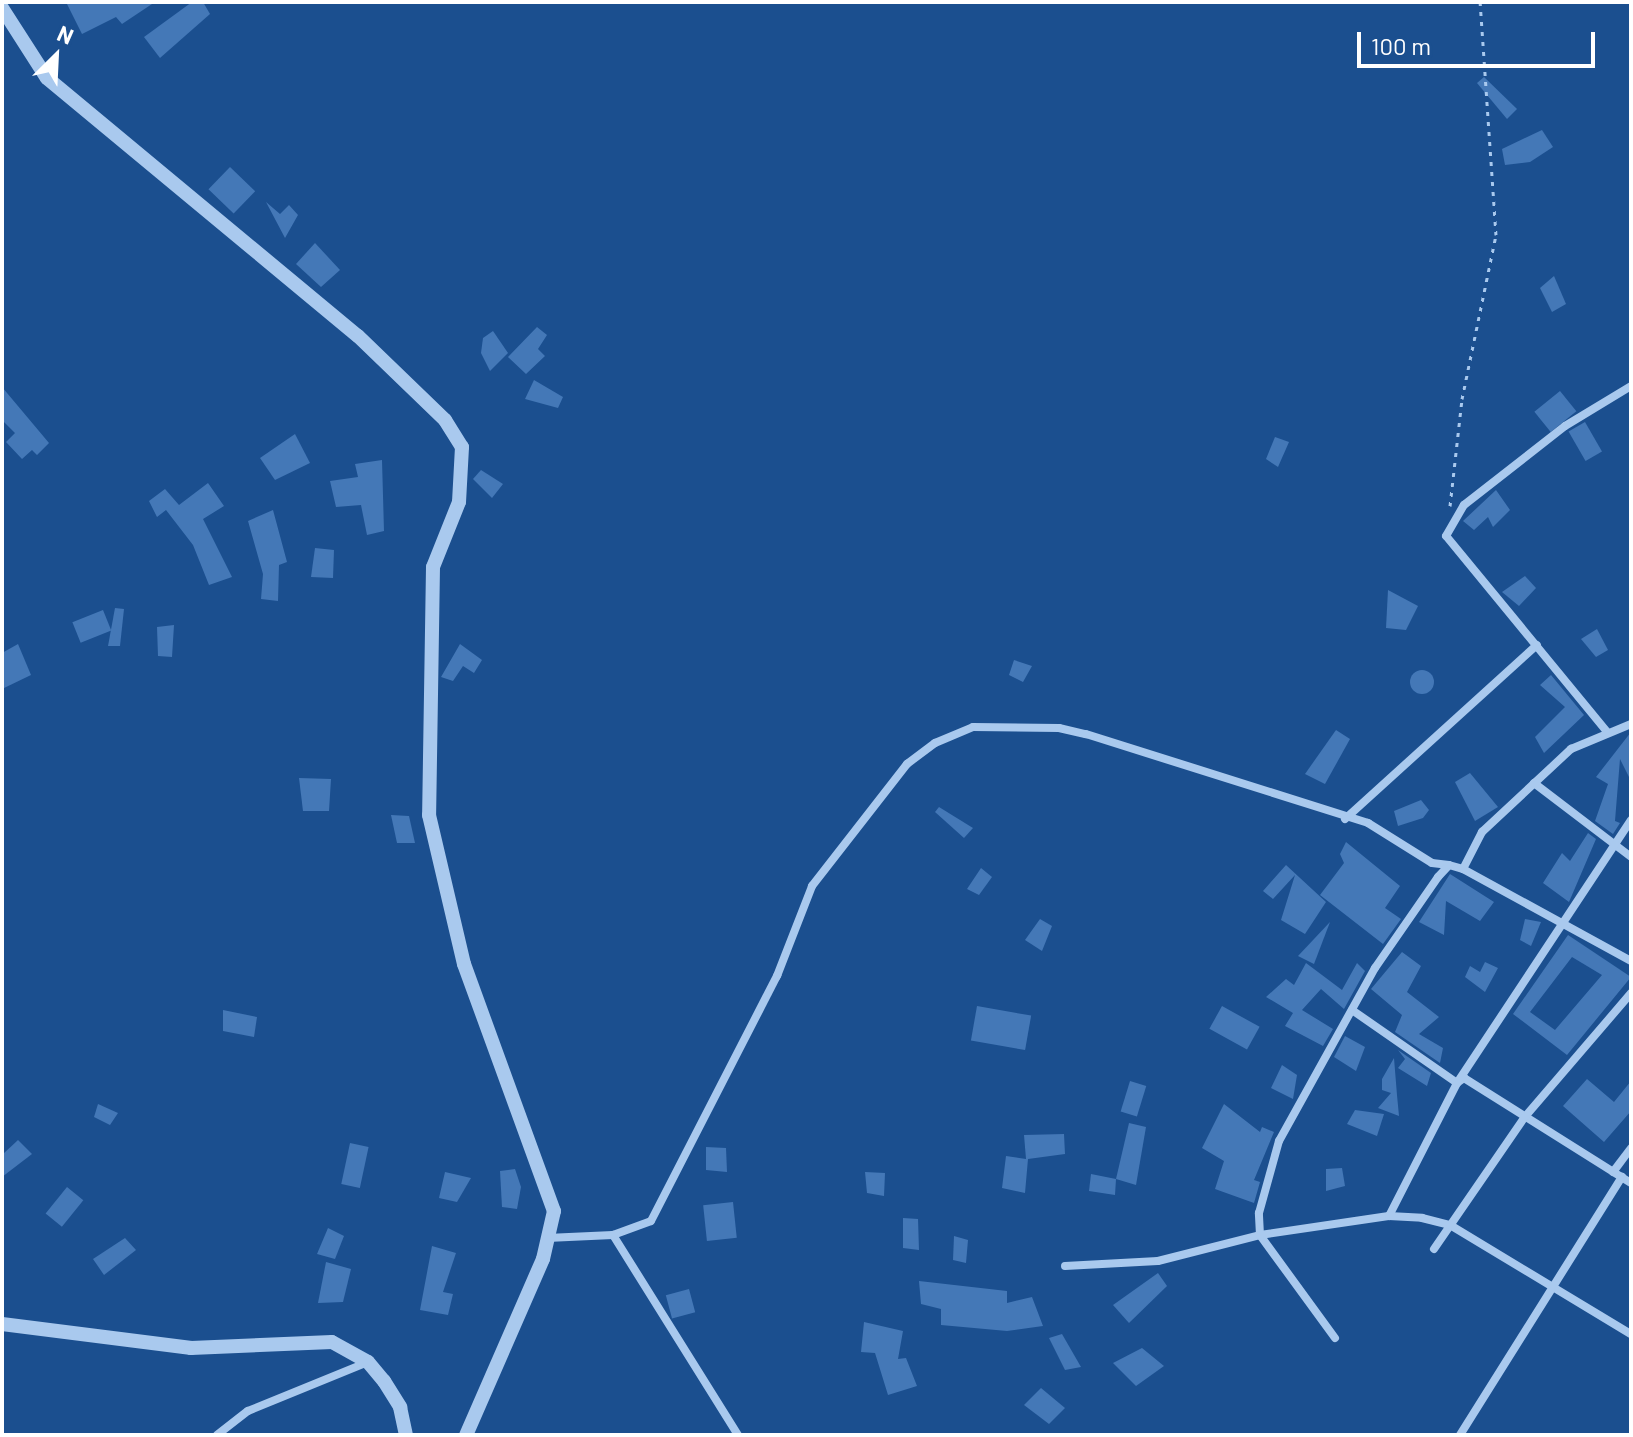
<!DOCTYPE html>
<html>
<head>
<meta charset="utf-8">
<style>
	body { margin:0 }
	#map { position:relative; width:1633px; height:1437px; overflow:hidden; background:#1b4f8f; font-family:Barlow,sans-serif }
	div>[style] { position:absolute }
	[style*='--x'] { left:calc(var(--x)*1px); top:calc(var(--y)*1px); width:calc(var(--w)*1px); rotate:calc(var(--a)*1deg) }
	.building>* { inset:0; background:#4478b7; transform-origin:0 0 }
	.round { border-radius:50% }
	.path>* { height:3px; margin-top:-1.5px; transform-origin:0; background:repeating-linear-gradient(90deg,#a9c9ee 0 4px,transparent 0 10px) }
	.minor>* { height:8px; margin:-4px; padding:0 4px; transform-origin:4px; border-radius:4px; background:#a9c9ee }
	.tertiary>* { height:14px; margin:-7px; padding:0 7px; transform-origin:7px; border-radius:7px; background:#a9c9ee }
	span { translate:-50% -50%; white-space:nowrap; text-align:center; line-height:1.15; -webkit-text-stroke:7px #1b4f8f; paint-order:stroke }
	.frame { position:absolute; inset:0; border:4px solid #fff; pointer-events:none }
	.north { position:absolute; left:16px; top:16px; width:80px; height:80px; -webkit-text-stroke:6px #1b4f8f; paint-order:stroke; rotate:24deg; font-size:22px; font-weight:700; line-height:32px; text-align:center; color:#fff }
	.north::after { content:''; display:block; margin:auto; width:28px; height:36px; background:#fff; clip-path:polygon(50% 0,100% 100%,50% 72%,0 100%) }
	.scale { position:absolute; left:1357px; top:32px; width:238px; height:36px; box-sizing:border-box; border:4px solid #fff; border-top:0; padding-left:10px; font-size:24px; line-height:28px; white-space:nowrap; color:#fff; -webkit-text-stroke:6px #1b4f8f; paint-order:stroke }
</style>
</head>
<body>
<div id="map">
	<div class="building">
		<i style="clip-path:polygon(66px 2px,155px 2px,122px 24px,116px 17px,82px 34px)"></i>
		<i style="clip-path:polygon(192px 2px,203px 2px,210px 14px,160px 58px,144px 37px)"></i>
		<i style="clip-path:polygon(1484px 77px,1517px 109px,1507px 119px,1477px 83px)"></i>
		<i style="clip-path:polygon(1542px 130px,1553px 147px,1530px 162px,1505px 165px,1502px 149px)"></i>
		<i style="left:230px;top:167px;width:35px;height:31px;rotate:44deg"></i>
		<i style="clip-path:polygon(266px 202px,280px 214px,289px 205px,298px 215px,285px 238px)"></i>
		<i style="clip-path:polygon(315px 243px,340px 270px,321px 287px,296px 264px)"></i>
		<i style="clip-path:polygon(1554px 276px,1566px 304px,1552px 312px,1540px 288px)"></i>
		<i style="clip-path:polygon(537px 327px,547px 335px,538px 349px,545px 356px,526px 374px,508px 357px)"></i>
		<i style="clip-path:polygon(493px 331px,508px 353px,490px 371px,481px 353px,483px 338px)"></i>
		<i style="clip-path:polygon(534px 380px,563px 397px,558px 408px,525px 399px)"></i>
		<i style="clip-path:polygon(2px 387px,49px 443px,37px 455px,32px 450px,22px 459px,6px 442px,15px 433px,2px 420px)"></i>
		<i style="left:1560px;top:391px;width:26px;height:33px;rotate:51deg"></i>
		<i style="left:1585px;top:422px;width:34px;height:19px;rotate:60deg"></i>
		<i style="clip-path:polygon(295px 434px,310px 463px,275px 480px,260px 458px)"></i>
		<i style="clip-path:polygon(1275px 437px,1289px 442px,1278px 467px,1266px 459px)"></i>
		<i style="clip-path:polygon(382px 460px,384px 531px,367px 535px,361px 505px,336px 507px,330px 481px,358px 477px,355px 464px)"></i>
		<i style="clip-path:polygon(481px 470px,503px 484px,492px 498px,473px 479px)"></i>
		<i style="clip-path:polygon(208px 483px,224px 506px,203px 519px,232px 577px,209px 585px,193px 545px,166px 510px,157px 517px,149px 501px,165px 489px,179px 505px)"></i>
		<i style="clip-path:polygon(1496px 490px,1510px 510px,1493px 527px,1488px 517px,1474px 530px,1463px 521px)"></i>
		<i style="clip-path:polygon(273px 510px,287px 562px,279px 565px,278px 601px,261px 599px,263px 574px,248px 521px)"></i>
		<i style="clip-path:polygon(315px 548px,334px 550px,333px 578px,311px 577px)"></i>
		<i style="clip-path:polygon(1525px 576px,1536px 588px,1519px 606px,1502px 592px)"></i>
		<i style="clip-path:polygon(1388px 590px,1418px 606px,1406px 630px,1386px 628px)"></i>
		<i style="clip-path:polygon(115px 608px,124px 609px,120px 646px,108px 646px)"></i>
		<i style="left:103px;top:610px;width:22px;height:33px;rotate:68deg"></i>
		<i style="clip-path:polygon(174px 625px,172px 657px,158px 656px,157px 627px)"></i>
		<i style="clip-path:polygon(1597px 629px,1608px 650px,1596px 657px,1581px 639px)"></i>
		<i style="clip-path:polygon(18px 644px,31px 675px,2px 689px,2px 653px)"></i>
		<i style="clip-path:polygon(460px 644px,482px 660px,474px 673px,463px 666px,453px 681px,441px 677px)"></i>
		<i style="clip-path:polygon(1014px 660px,1032px 666px,1023px 682px,1009px 675px)"></i>
		<i class="round" style="left:1410px;top:670px;width:24px;height:24px"></i>
		<i style="clip-path:polygon(1551px 675px,1584px 715px,1544px 753px,1535px 737px,1565px 707px,1540px 685px)"></i>
		<i style="clip-path:polygon(1336px 730px,1350px 739px,1325px 784px,1305px 774px)"></i>
		<i style="clip-path:polygon(1631px 732px,1631px 781px,1620px 759px,1615px 821px,1620px 823px,1613px 834px,1595px 821px,1608px 784px,1596px 777px)"></i>
		<i style="clip-path:polygon(1470px 773px,1498px 807px,1475px 821px,1455px 782px)"></i>
		<i style="clip-path:polygon(299px 778px,331px 779px,329px 811px,303px 811px)"></i>
		<i style="clip-path:polygon(1421px 800px,1429px 810px,1423px 818px,1398px 826px,1394px 811px)"></i>
		<i style="clip-path:polygon(939px 807px,973px 828px,964px 838px,935px 812px)"></i>
		<i style="clip-path:polygon(391px 815px,409px 816px,415px 843px,397px 843px)"></i>
		<i style="clip-path:polygon(1588px 833px,1596px 839px,1569px 902px,1543px 883px,1562px 853px,1570px 861px)"></i>
		<i style="clip-path:polygon(1346px 842px,1400px 886px,1385px 908px,1401px 919px,1383px 944px,1320px 895px,1344px 863px,1340px 854px)"></i>
		<i style="clip-path:polygon(1286px 865px,1326px 902px,1305px 934px,1281px 920px,1295px 875px,1273px 899px,1263px 891px)"></i>
		<i style="clip-path:polygon(981px 868px,992px 877px,979px 895px,967px 889px)"></i>
		<i style="clip-path:polygon(1450px 874px,1494px 902px,1480px 921px,1446px 901px,1444px 935px,1419px 922px)"></i>
		<i style="clip-path:polygon(1040px 919px,1052px 926px,1042px 951px,1025px 940px)"></i>
		<i style="clip-path:polygon(1525px 919px,1541px 922px,1531px 946px,1520px 940px)"></i>
		<i style="clip-path:polygon(1330px 922px,1314px 964px,1298px 956px)"></i>
		<i style="clip-path:polygon(evenodd,1568px 935px,1631px 977px,1567px 1055px,1513px 1014px,1568px 935px,1572px 957px,1602px 975px,1555px 1030px,1530px 1012px,1572px 957px)"></i>
		<i style="clip-path:polygon(1402px 952px,1421px 966px,1407px 992px,1439px 1017px,1419px 1034px,1443px 1048px,1440px 1063px,1395px 1032px,1402px 1015px,1371px 989px)"></i>
		<i style="clip-path:polygon(1485px 962px,1498px 968px,1485px 992px,1465px 977px,1470px 966px,1480px 972px)"></i>
		<i style="clip-path:polygon(1306px 963px,1342px 990px,1357px 963px,1365px 971px,1344px 1009px,1321px 989px,1302px 1010px,1333px 1029px,1323px 1046px,1285px 1026px,1293px 1013px,1266px 997px,1286px 979px,1294px 985px)"></i>
		<i style="left:977px;top:1006px;width:55px;height:35px;rotate:10deg"></i>
		<i style="left:1222px;top:1006px;width:43px;height:26px;rotate:29deg"></i>
		<i style="clip-path:polygon(223px 1010px,257px 1017px,254px 1037px,223px 1031px)"></i>
		<i style="clip-path:polygon(1345px 1036px,1365px 1047px,1356px 1071px,1334px 1057px)"></i>
		<i style="clip-path:polygon(1398px 1050px,1431px 1073px,1427px 1086px,1398px 1068px,1405px 1059px)"></i>
		<i style="clip-path:polygon(1394px 1058px,1397px 1095px,1399px 1116px,1378px 1108px,1391px 1093px,1382px 1090px,1382px 1079px)"></i>
		<i style="clip-path:polygon(1282px 1065px,1297px 1075px,1293px 1099px,1271px 1088px)"></i>
		<i style="clip-path:polygon(1587px 1079px,1614px 1102px,1631px 1081px,1631px 1111px,1604px 1142px,1563px 1106px)"></i>
		<i style="left:1130px;top:1081px;width:17px;height:32px;rotate:17deg"></i>
		<i style="clip-path:polygon(98px 1104px,118px 1113px,110px 1125px,94px 1117px)"></i>
		<i style="clip-path:polygon(1224px 1104px,1260px 1132px,1262px 1127px,1274px 1132px,1254px 1180px,1260px 1182px,1254px 1203px,1215px 1189px,1224px 1161px,1202px 1148px)"></i>
		<i style="clip-path:polygon(1355px 1110px,1384px 1114px,1377px 1136px,1347px 1124px)"></i>
		<i style="clip-path:polygon(1129px 1123px,1146px 1127px,1136px 1185px,1116px 1179px)"></i>
		<i style="clip-path:polygon(1064px 1134px,1065px 1154px,1028px 1159px,1025px 1193px,1002px 1188px,1006px 1156px,1026px 1159px,1024px 1135px)"></i>
		<i style="clip-path:polygon(18px 1140px,32px 1154px,2px 1177px,2px 1155px)"></i>
		<i style="left:350px;top:1143px;width:19px;height:42px;rotate:12deg"></i>
		<i style="clip-path:polygon(706px 1147px,726px 1148px,727px 1172px,706px 1170px)"></i>
		<i style="clip-path:polygon(1342px 1168px,1345px 1186px,1326px 1191px,1326px 1169px)"></i>
		<i style="clip-path:polygon(515px 1169px,521px 1187px,517px 1209px,502px 1207px,500px 1171px)"></i>
		<i style="clip-path:polygon(445px 1172px,471px 1178px,457px 1202px,439px 1198px)"></i>
		<i style="clip-path:polygon(865px 1172px,885px 1173px,884px 1196px,867px 1193px)"></i>
		<i style="clip-path:polygon(1091px 1174px,1116px 1179px,1115px 1195px,1089px 1191px)"></i>
		<i style="left:67px;top:1187px;width:21px;height:34px;rotate:39deg"></i>
		<i style="left:733px;top:1202px;width:36px;height:30px;rotate:84deg"></i>
		<i style="clip-path:polygon(903px 1218px,918px 1219px,919px 1250px,903px 1248px)"></i>
		<i style="clip-path:polygon(328px 1228px,344px 1236px,335px 1259px,317px 1254px)"></i>
		<i style="clip-path:polygon(954px 1236px,968px 1240px,966px 1263px,953px 1260px)"></i>
		<i style="clip-path:polygon(125px 1238px,136px 1250px,104px 1275px,93px 1259px)"></i>
		<i style="clip-path:polygon(432px 1246px,456px 1253px,443px 1292px,453px 1294px,448px 1315px,420px 1310px)"></i>
		<i style="clip-path:polygon(326px 1262px,351px 1269px,343px 1302px,318px 1303px)"></i>
		<i style="clip-path:polygon(1158px 1273px,1167px 1286px,1129px 1323px,1113px 1305px)"></i>
		<i style="clip-path:polygon(919px 1281px,1007px 1291px,1007px 1303px,1032px 1297px,1043px 1326px,1007px 1331px,941px 1325px,941px 1309px,921px 1304px)"></i>
		<i style="left:689px;top:1289px;width:24px;height:24px;rotate:75deg"></i>
		<i style="clip-path:polygon(864px 1322px,903px 1331px,898px 1359px,906px 1358px,917px 1386px,888px 1395px,875px 1353px,861px 1352px)"></i>
		<i style="clip-path:polygon(1062px 1334px,1081px 1367px,1065px 1370px,1049px 1338px)"></i>
		<i style="clip-path:polygon(1142px 1348px,1164px 1366px,1136px 1386px,1113px 1363px)"></i>
		<i style="clip-path:polygon(1041px 1388px,1065px 1408px,1049px 1424px,1024px 1405px)"></i>
	</div>
	<div class="path">
		<i style="--x:1450;--y:506;--w:108;--a:-83.6"></i>
		<i style="--x:1462;--y:399;--w:167;--a:-78.3"></i>
		<i style="--x:1496;--y:235;--w:234;--a:-93.9"></i>
	</div>
	<div class="minor">
		<i style="--x:1608;--y:733;--w:255;--a:-129.4"></i>
		<i style="--x:1446;--y:536;--w:36;--a:-60"></i>
		<i style="--x:1464;--y:505;--w:128;--a:-38"></i>
		<i style="--x:1565;--y:426;--w:77;--a:-31.2"></i>
		<i style="--x:1534;--y:783;--w:122;--a:37.3"></i>
		<i style="--x:1345;--y:819;--w:259;--a:-42.2"></i>
		<i style="--x:1463;--y:869;--w:192;--a:28.7"></i>
		<i style="--x:1352;--y:1010;--w:128;--a:34.8"></i>
		<i style="--x:1457;--y:1083;--w:9;--a:-36"></i>
		<i style="--x:1464;--y:1078;--w:197;--a:32.2"></i>
		<i style="--x:1613;--y:1172;--w:30;--a:-53"></i>
		<i style="--x:1389;--y:1216;--w:149;--a:-62.9"></i>
		<i style="--x:1457;--y:1083;--w:315;--a:-56.5"></i>
		<i style="--x:613;--y:1235;--w:236;--a:58"></i>
		<i style="--x:547;--y:1238;--w:66;--a:-2.6"></i>
		<i style="--x:613;--y:1235;--w:40;--a:-20.2"></i>
		<i style="--x:651;--y:1221;--w:276;--a:-62.8"></i>
		<i style="--x:777;--y:976;--w:97;--a:-68.7"></i>
		<i style="--x:812;--y:886;--w:155;--a:-52.1"></i>
		<i style="--x:907;--y:764;--w:35;--a:-37"></i>
		<i style="--x:935;--y:743;--w:41;--a:-22.8"></i>
		<i style="--x:973;--y:727;--w:86;--a:0.7"></i>
		<i style="--x:1059;--y:728;--w:28;--a:13"></i>
		<i style="--x:1086;--y:734;--w:296;--a:17.5"></i>
		<i style="--x:1368;--y:823;--w:75;--a:32"></i>
		<i style="--x:1432;--y:863;--w:17;--a:7"></i>
		<i style="--x:1434;--y:1249;--w:159;--a:-55.5"></i>
		<i style="--x:1524;--y:1118;--w:165;--a:-49.4"></i>
		<i style="--x:1065;--y:1266;--w:93;--a:-3.1"></i>
		<i style="--x:1158;--y:1261;--w:105;--a:-14.3"></i>
		<i style="--x:1260;--y:1235;--w:130;--a:-8.4"></i>
		<i style="--x:1389;--y:1216;--w:33;--a:3"></i>
		<i style="--x:1422;--y:1218;--w:29;--a:14"></i>
		<i style="--x:1450;--y:1225;--w:211;--a:31.1"></i>
		<i style="--x:1335;--y:1338;--w:127;--a:-126.1"></i>
		<i style="--x:1260;--y:1235;--w:22;--a:-93"></i>
		<i style="--x:1259;--y:1213;--w:75;--a:-74.5"></i>
		<i style="--x:1279;--y:1141;--w:198;--a:-61"></i>
		<i style="--x:1375;--y:968;--w:111;--a:-55.3"></i>
		<i style="--x:1438;--y:877;--w:16;--a:-47"></i>
		<i style="--x:1449;--y:865;--w:15;--a:16"></i>
		<i style="--x:1463;--y:869;--w:42;--a:-62.8"></i>
		<i style="--x:1482;--y:832;--w:122;--a:-43"></i>
		<i style="--x:1571;--y:749;--w:65;--a:-22.6"></i>
		<i style="--x:217;--y:1435;--w:39;--a:-38"></i>
		<i style="--x:248;--y:1411;--w:130;--a:-22.2"></i>
		<i style="--x:1460;--y:1435;--w:305;--a:-57.9"></i>
	</div>
	<div class="tertiary">
		<i style="--x:2;--y:8;--w:83;--a:57.3"></i>
		<i style="--x:47;--y:78;--w:404;--a:39.7"></i>
		<i style="--x:358;--y:336;--w:121;--a:44"></i>
		<i style="--x:445;--y:420;--w:32;--a:58"></i>
		<i style="--x:462;--y:447;--w:55;--a:93.1"></i>
		<i style="--x:459;--y:502;--w:70;--a:111.8"></i>
		<i style="--x:433;--y:567;--w:248;--a:90.9"></i>
		<i style="--x:429;--y:815;--w:153;--a:76.8"></i>
		<i style="--x:464;--y:964;--w:263;--a:70"></i>
		<i style="--x:554;--y:1211;--w:49;--a:102.9"></i>
		<i style="--x:543;--y:1259;--w:192;--a:113.6"></i>
		<i style="--x:2;--y:1324;--w:191;--a:7.2"></i>
		<i style="--x:191;--y:1348;--w:141;--a:-2.4"></i>
		<i style="--x:332;--y:1342;--w:41;--a:29.1"></i>
		<i style="--x:368;--y:1362;--w:25;--a:50"></i>
		<i style="--x:384;--y:1381;--w:31;--a:58"></i>
		<i style="--x:400;--y:1407;--w:29;--a:78"></i>
	</div>
	<div class="frame"></div>
	<div class="north">N</div>
	<div class="scale">100 m</div>
</div>
</body>
</html>
